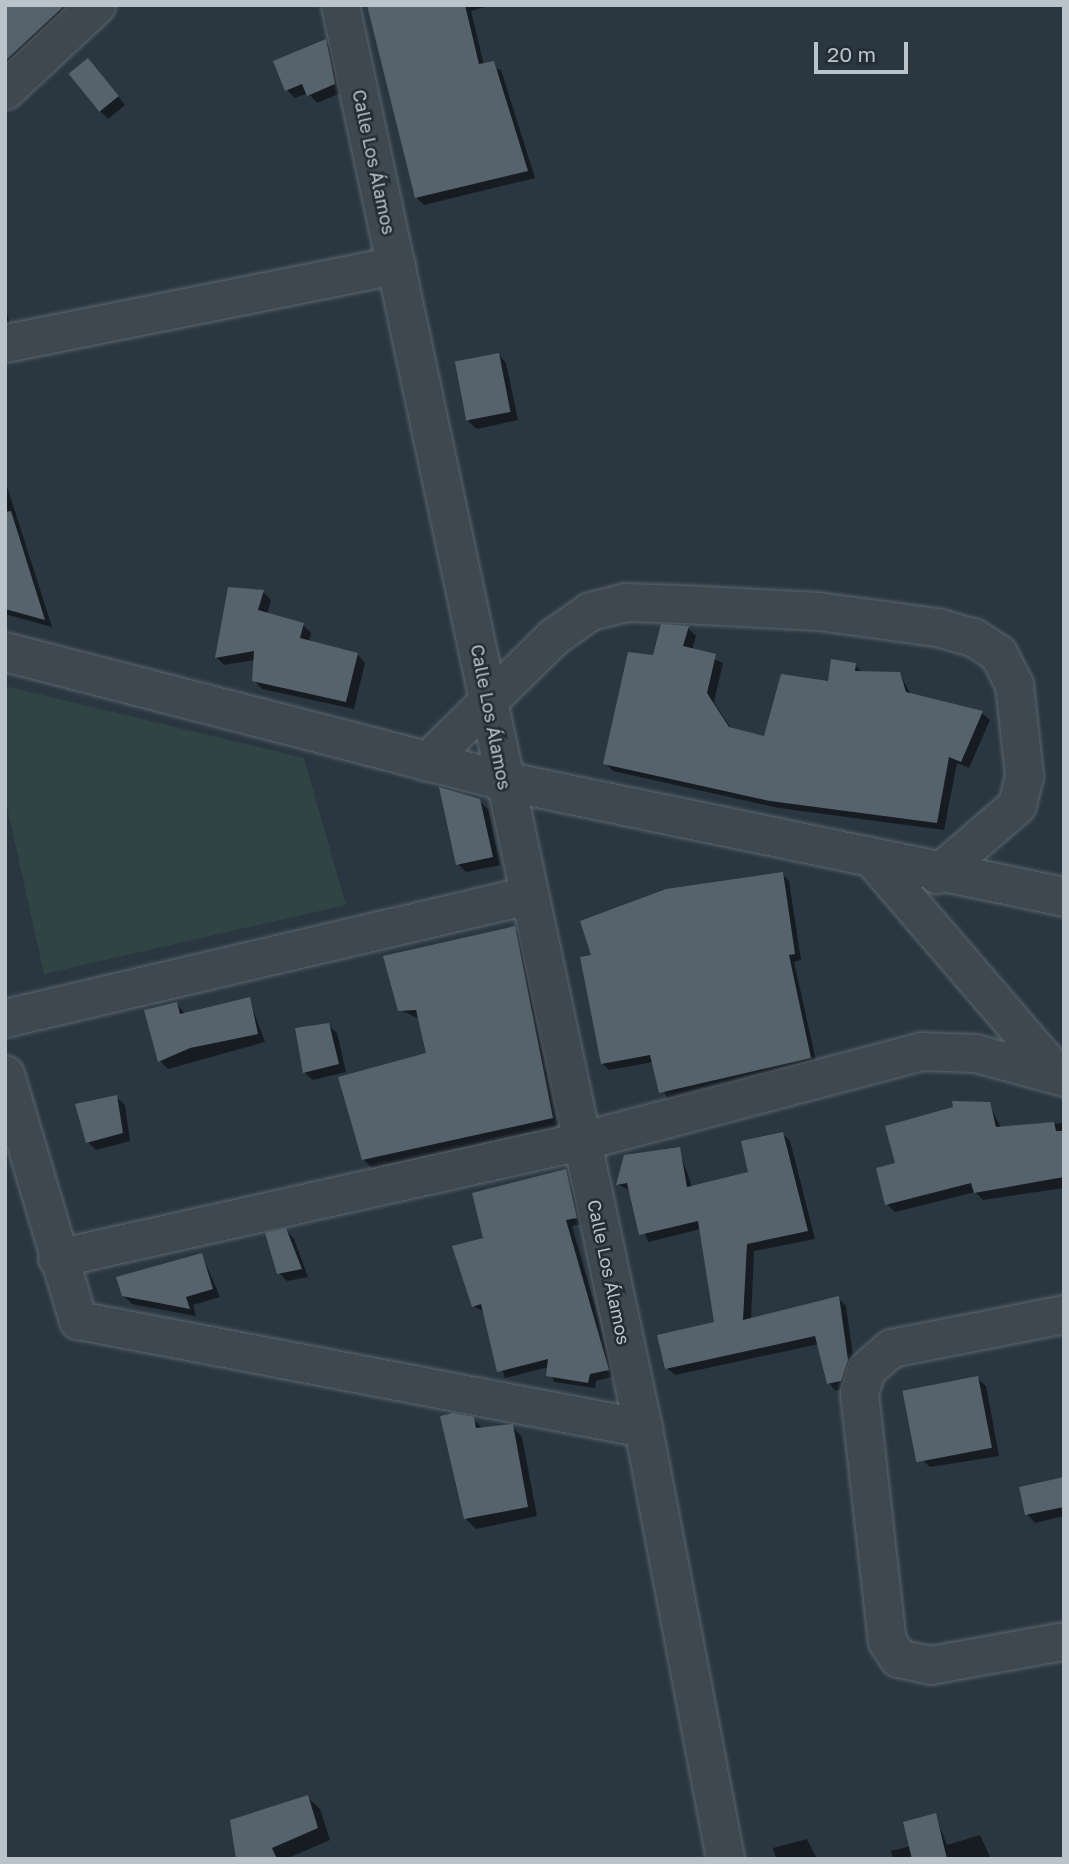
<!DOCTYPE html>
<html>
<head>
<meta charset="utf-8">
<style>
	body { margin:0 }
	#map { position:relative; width:1069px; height:1864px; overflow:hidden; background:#2a3640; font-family:"Golos Text",sans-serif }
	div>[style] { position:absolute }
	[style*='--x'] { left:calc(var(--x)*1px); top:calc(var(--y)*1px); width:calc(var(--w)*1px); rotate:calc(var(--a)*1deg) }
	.green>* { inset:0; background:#2f4443 }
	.shadow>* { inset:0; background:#0007 }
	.building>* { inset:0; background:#56636c; transform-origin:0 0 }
	.roads { filter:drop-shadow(0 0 2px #5c666d) drop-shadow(0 0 2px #5c666d) }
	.minor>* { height:37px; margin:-18.5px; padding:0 18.5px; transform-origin:18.5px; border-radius:18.5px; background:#3e4850 }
	.tertiary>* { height:38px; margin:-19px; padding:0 19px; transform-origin:19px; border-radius:19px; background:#3e4850 }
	span { translate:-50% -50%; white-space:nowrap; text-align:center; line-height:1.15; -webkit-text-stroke:5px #232d35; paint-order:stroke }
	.street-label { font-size:18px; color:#bbc3ca }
	.frame { position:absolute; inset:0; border:7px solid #bbc3ca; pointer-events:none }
	.scale { position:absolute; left:814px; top:42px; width:94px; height:32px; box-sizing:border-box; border:4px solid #bbc3ca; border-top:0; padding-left:9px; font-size:21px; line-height:24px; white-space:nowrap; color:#bbc3ca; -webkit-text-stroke:5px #232d35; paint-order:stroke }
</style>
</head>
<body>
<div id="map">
	<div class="green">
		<i style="clip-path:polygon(5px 686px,304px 758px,346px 905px,44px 974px,5px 798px)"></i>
	</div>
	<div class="shadow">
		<i style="clip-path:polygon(5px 5px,86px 5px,5px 78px)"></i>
		<i style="clip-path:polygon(369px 5px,492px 5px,471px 11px,484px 65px,501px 70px,535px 178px,424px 205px,417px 198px)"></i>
		<i style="clip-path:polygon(325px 41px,333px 49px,343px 92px,317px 103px,308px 93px,295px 98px,288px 91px,310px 79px,288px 91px,275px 62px)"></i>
		<i style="clip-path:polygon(96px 68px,125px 105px,108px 119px,100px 111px)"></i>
		<i style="clip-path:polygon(5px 308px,10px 323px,5px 324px)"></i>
		<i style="clip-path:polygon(498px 354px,506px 363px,518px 420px,477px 429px,468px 421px)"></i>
		<i style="clip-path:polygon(5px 480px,52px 627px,5px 614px)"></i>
		<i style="clip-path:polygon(263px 592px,271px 600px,267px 614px,303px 625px,311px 633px,309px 642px,357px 654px,365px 663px,354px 709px,262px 689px,254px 680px,255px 660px,224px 665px,216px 657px)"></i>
		<i style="clip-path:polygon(688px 628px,696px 636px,692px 650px,723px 663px,714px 702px,732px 730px,765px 738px,855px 665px,863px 673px,900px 674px,911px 695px,982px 713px,990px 720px,969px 768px,957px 763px,944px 830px,779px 808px,613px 771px,605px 763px,654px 657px)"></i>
		<i style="clip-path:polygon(479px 801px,488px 809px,500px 865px,466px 872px,458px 864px)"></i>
		<i style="clip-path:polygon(782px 874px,789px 881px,801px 960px,794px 962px,817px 1065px,667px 1099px,653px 1062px,609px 1070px,602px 1063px)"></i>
		<i style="clip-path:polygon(514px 928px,523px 937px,561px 1126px,372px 1168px,363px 1159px,429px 1055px,420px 1019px,400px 1010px)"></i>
		<i style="clip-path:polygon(249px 999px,265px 1042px,168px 1069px,160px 1061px,177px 1004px,185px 1014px)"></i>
		<i style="clip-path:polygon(328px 1025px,337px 1033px,346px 1072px,313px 1080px,304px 1072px)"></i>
		<i style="clip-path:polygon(116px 1097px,125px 1105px,130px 1141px,96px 1150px,88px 1142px)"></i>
		<i style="clip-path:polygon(989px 1104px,1001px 1128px,1064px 1123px,1064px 1188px,983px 1200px,975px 1192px,895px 1212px,887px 1204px,897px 1164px)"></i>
		<i style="clip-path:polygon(783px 1134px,790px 1141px,815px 1239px,754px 1251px,751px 1320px,838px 1298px,846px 1306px,855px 1369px,848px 1388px,836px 1391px,829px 1383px,819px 1344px,675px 1375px,667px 1368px,716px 1323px,701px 1229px,648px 1242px,631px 1191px,618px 1184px,679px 1149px,692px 1187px,750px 1173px)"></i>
		<i style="clip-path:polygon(566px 1171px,583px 1224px,572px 1226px,615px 1376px,596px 1381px,595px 1388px,554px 1382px,549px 1367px,505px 1378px,485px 1312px,473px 1306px,485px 1239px)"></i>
		<i style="clip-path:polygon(286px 1230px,294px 1239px,308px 1277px,287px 1281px,279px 1273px)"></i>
		<i style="clip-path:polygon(202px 1255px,220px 1297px,193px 1305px,196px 1316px,132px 1304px,123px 1295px)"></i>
		<i style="clip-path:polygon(977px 1378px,986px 1386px,999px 1456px,930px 1467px,921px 1459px)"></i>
		<i style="clip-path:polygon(473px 1419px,483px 1429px,512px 1426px,522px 1437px,537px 1516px,476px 1529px,465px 1518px)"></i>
		<i style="clip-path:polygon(1064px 1479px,1064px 1516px,1035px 1523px,1027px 1514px)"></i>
		<i style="clip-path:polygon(307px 1797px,320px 1809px,330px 1840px,286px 1859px,238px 1859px)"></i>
		<i style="clip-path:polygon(935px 1815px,947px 1845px,980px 1835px,991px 1859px,893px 1859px,891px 1851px,911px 1846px)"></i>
		<i style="clip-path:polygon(807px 1839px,817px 1859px,776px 1859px,773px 1848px)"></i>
	</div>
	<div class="building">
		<i style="clip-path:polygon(5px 5px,65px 5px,5px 61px)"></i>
		<i style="clip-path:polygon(367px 5px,465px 5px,479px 64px,494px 61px,528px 171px,415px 198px)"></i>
		<i style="clip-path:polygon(326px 39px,335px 84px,307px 96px,302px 84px,285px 91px,273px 61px)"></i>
		<i style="left:88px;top:58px;width:49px;height:25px;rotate:51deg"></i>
		<i style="left:499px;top:353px;width:60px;height:45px;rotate:79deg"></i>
		<i style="clip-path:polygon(11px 511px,45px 620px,5px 609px,5px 512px)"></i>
		<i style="clip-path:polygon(228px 587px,264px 590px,258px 610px,304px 623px,300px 638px,358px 653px,346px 702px,252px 681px,254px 651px,215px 658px)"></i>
		<i style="clip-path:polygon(661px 624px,689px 626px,683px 646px,716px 654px,707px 693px,729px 727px,764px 736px,781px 674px,828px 681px,831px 659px,856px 663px,855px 671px,900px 672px,906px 692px,983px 711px,961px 762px,949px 757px,937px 823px,770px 801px,603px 764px,628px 652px,653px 655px)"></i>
		<i style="clip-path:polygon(439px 787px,480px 799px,493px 857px,456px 865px)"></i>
		<i style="clip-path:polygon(783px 872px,795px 954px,789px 955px,811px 1058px,659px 1093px,650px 1055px,601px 1064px,580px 957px,591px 955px,580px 921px,666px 889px)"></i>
		<i style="clip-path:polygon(515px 926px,553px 1118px,362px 1160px,338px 1077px,426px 1053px,416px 1010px,398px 1011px,383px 956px)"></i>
		<i style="clip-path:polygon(250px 997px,258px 1034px,190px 1048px,158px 1062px,144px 1010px,177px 1002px,180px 1014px)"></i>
		<i style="clip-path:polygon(329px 1023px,339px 1064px,303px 1073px,295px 1028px)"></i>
		<i style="clip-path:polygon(117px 1095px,123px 1133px,86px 1143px,75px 1104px)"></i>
		<i style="clip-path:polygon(952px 1101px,990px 1102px,996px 1127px,1054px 1122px,1056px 1131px,1064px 1131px,1064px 1177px,974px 1193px,971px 1183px,885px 1205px,876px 1168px,895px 1163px,885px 1126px,953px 1107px)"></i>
		<i style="clip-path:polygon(783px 1132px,808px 1231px,747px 1244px,743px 1320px,839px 1296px,848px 1360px,841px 1381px,827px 1384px,815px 1336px,665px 1369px,657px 1335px,714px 1322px,698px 1221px,639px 1235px,627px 1183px,616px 1185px,624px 1155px,680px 1147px,687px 1187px,748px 1172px,741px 1141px)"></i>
		<i style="clip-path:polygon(566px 1169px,577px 1218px,566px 1220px,609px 1370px,590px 1374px,588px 1383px,546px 1376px,548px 1359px,497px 1372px,481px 1304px,472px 1307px,452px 1246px,483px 1238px,472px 1193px)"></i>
		<i style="clip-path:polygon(286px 1228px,302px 1269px,277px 1274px,265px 1233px)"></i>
		<i style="clip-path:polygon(202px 1253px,213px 1289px,186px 1297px,190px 1309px,122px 1296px,116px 1277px)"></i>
		<i style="left:978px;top:1376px;width:73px;height:77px;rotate:79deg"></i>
		<i style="clip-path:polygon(453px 1413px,474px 1417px,476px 1428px,513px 1424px,528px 1507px,464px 1519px,440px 1416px)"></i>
		<i style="clip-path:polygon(1064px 1477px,1064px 1507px,1025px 1515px,1019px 1487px)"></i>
		<i style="clip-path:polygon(308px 1795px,318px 1828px,272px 1848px,277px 1859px,236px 1859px,230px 1820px)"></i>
		<i style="clip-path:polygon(936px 1813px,947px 1859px,912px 1859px,903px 1822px)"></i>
	</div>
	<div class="roads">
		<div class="minor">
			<i style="--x:340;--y:5;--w:1455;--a:77.98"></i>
			<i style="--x:643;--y:1428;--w:439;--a:79.2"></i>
			<i style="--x:5;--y:90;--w:125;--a:-43"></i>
			<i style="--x:5;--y:343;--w:399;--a:-11.3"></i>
			<i style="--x:426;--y:762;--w:178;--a:-44.5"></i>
			<i style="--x:553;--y:637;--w:45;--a:-35.1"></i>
			<i style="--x:590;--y:611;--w:36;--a:-14"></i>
			<i style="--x:625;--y:602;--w:58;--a:2"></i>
			<i style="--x:683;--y:604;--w:135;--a:3"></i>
			<i style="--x:818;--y:611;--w:120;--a:7.7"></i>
			<i style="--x:937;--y:627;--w:37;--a:16"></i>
			<i style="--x:973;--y:637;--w:30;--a:33"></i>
			<i style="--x:998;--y:653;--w:36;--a:63"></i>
			<i style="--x:1014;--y:685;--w:92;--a:83.7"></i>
			<i style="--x:1024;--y:776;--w:30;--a:104"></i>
			<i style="--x:1017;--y:805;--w:106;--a:139.2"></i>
			<i style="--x:876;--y:863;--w:278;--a:49.4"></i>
			<i style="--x:5;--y:1018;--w:537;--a:-13.23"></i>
			<i style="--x:5;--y:1074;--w:257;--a:73.5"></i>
			<i style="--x:78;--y:1320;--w:575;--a:10.82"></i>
			<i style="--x:57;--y:1258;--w:537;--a:-12.59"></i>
			<i style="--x:581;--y:1141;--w:352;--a:-14.8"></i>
			<i style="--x:921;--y:1051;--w:54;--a:2.1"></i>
			<i style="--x:975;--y:1053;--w:92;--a:15.1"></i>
			<i style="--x:1064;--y:1314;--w:176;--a:168.9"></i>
			<i style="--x:891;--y:1348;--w:33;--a:139"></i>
			<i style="--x:866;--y:1370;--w:24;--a:107"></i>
			<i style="--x:859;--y:1393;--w:250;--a:83.6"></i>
			<i style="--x:887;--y:1641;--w:20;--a:57"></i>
			<i style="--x:898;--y:1658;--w:33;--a:12"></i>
			<i style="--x:930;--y:1665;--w:136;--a:-10.2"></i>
		</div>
		<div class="tertiary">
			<i style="--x:5;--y:652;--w:515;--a:14.49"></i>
			<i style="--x:504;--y:781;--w:572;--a:11.7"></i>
		</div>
	</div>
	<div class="street-label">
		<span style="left:374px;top:162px;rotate:78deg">Calle Los Álamos</span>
		<span style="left:491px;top:717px;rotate:79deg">Calle Los Álamos</span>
		<span style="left:609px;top:1272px;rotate:78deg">Calle Los Álamos</span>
	</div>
	<div class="frame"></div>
	<div class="scale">20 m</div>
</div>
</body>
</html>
